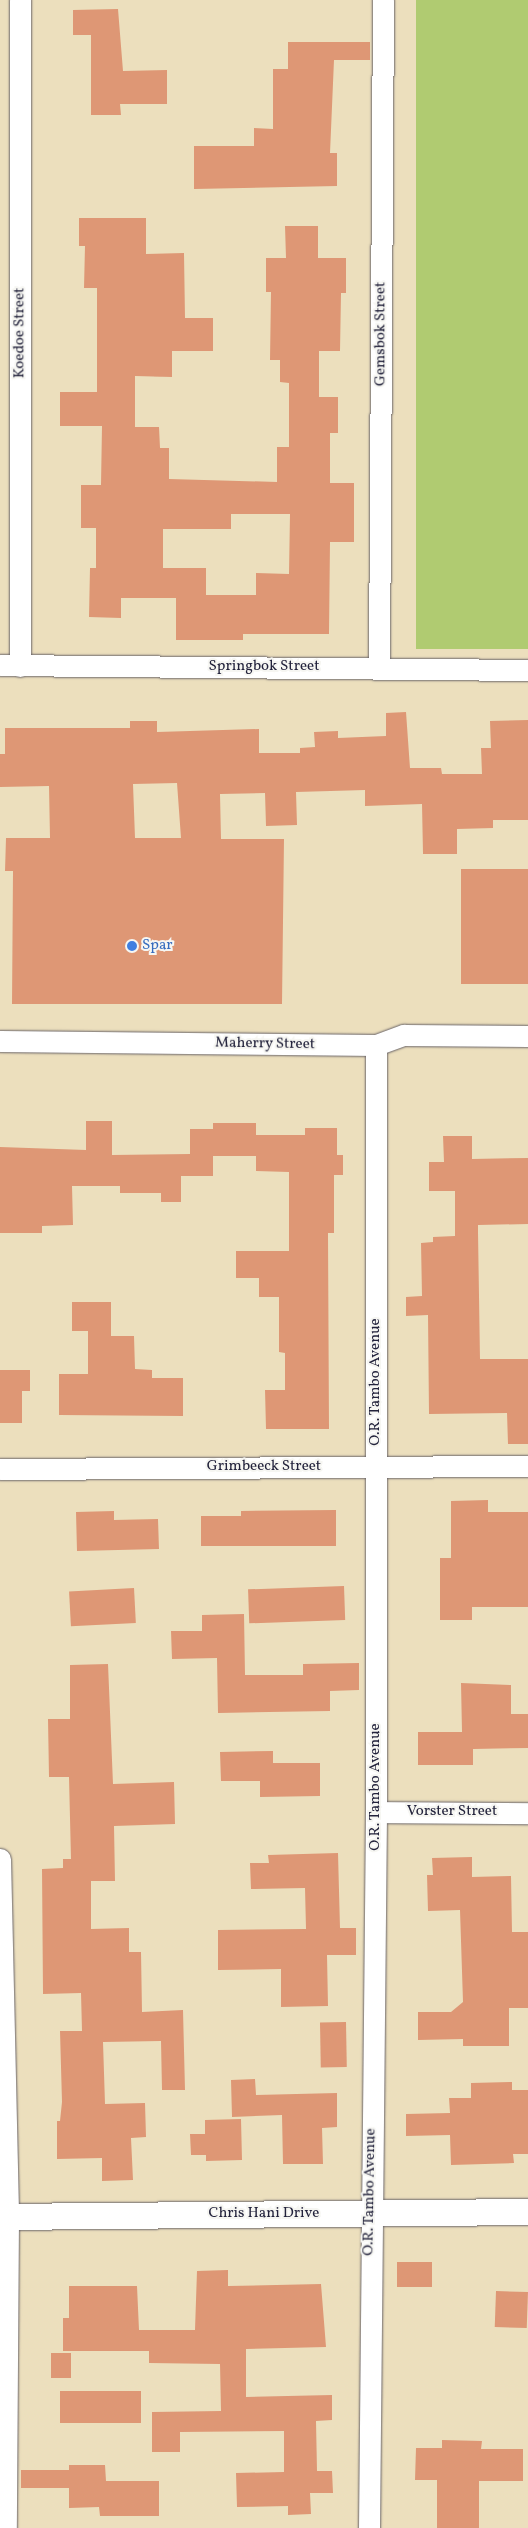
<!DOCTYPE html>
<html>
<head>
<meta charset="utf-8">
<style>
	body { margin:0 }
	#map { position:relative; width:528px; height:2528px; overflow:hidden; background:#ecdfbd; font-family:Vollkorn,serif }
	div>[style] { position:absolute }
	[style*='--x'] { left:calc(var(--x)*1px); top:calc(var(--y)*1px); width:calc(var(--w)*1px); rotate:calc(var(--a)*1deg) }
	.green>* { inset:0; background:#b0cb71; transform-origin:0 0 }
	.building>* { inset:0; background:#de9775; transform-origin:0 0 }
	.roads { filter:drop-shadow(0 0 1px #696468) drop-shadow(0 0 1px #696468) }
	.minor>* { height:21px; margin:-10.5px; padding:0 10.5px; transform-origin:10.5px; border-radius:10.5px; background:#fff }
	.tertiary>* { height:26px; margin:-13px; padding:0 13px; transform-origin:13px; border-radius:13px; background:#fff }
	.dots>* { width:14px; height:14px; translate:-50% -50%; box-sizing:border-box; border:2px solid #f6f6f2; border-radius:50% }
	span { translate:-50% -50%; white-space:nowrap; text-align:center; line-height:1.15; -webkit-text-stroke:4px #f6f6f2; paint-order:stroke }
	.street-label { font-size:15px; color:#22223b }
	.shop-label { font-size:15px; color:#366cbe }
	.left { translate:0 -50%; text-align:left }
</style>
</head>
<body>
<div id="map">
	<div class="green">
		<i style="left:416px;top:0;width:112px;height:649px"></i>
	</div>
	<div class="building">
		<i style="clip-path:polygon(118px 9px,123px 71px,167px 70px,167px 104px,120px 104px,121px 115px,91px 115px,91px 35px,73px 35px,73px 10px)"></i>
		<i style="clip-path:polygon(288px 42px,370px 42px,370px 60px,334px 60px,330px 153px,337px 153px,337px 186px,194px 189px,194px 146px,254px 146px,254px 128px,273px 129px,273px 69px,288px 69px)"></i>
		<i style="clip-path:polygon(evenodd,79px 218px,146px 218px,146px 254px,184px 253px,185px 318px,213px 318px,213px 351px,172px 351px,172px 377px,135px 376px,135px 427px,159px 427px,160px 448px,169px 448px,169px 479px,277px 482px,277px 447px,289px 447px,289px 383px,280px 382px,280px 360px,270px 360px,271px 292px,266px 292px,266px 258px,286px 258px,285px 226px,318px 226px,318px 258px,346px 258px,346px 293px,341px 293px,340px 351px,319px 351px,319px 397px,338px 397px,338px 433px,330px 433px,330px 483px,354px 483px,354px 542px,330px 542px,329px 634px,243px 634px,243px 640px,176px 640px,176px 598px,121px 598px,121px 618px,89px 617px,90px 568px,96px 568px,96px 528px,81px 528px,81px 485px,101px 485px,102px 426px,60px 426px,60px 392px,97px 392px,97px 288px,84px 288px,85px 246px,79px 246px,79px 218px,231px 514px,290px 514px,289px 574px,256px 573px,256px 595px,206px 595px,206px 568px,163px 568px,163px 529px,231px 529px,231px 514px)"></i>
		<i style="clip-path:polygon(evenodd,406px 712px,410px 768px,441px 768px,442px 774px,482px 774px,481px 748px,491px 748px,490px 721px,528px 720px,528px 820px,493px 820px,493px 828px,457px 829px,457px 854px,423px 854px,422px 804px,365px 806px,365px 790px,296px 792px,297px 825px,266px 826px,265px 793px,220px 794px,221px 839px,284px 839px,282px 1004px,12px 1004px,13px 871px,5px 871px,6px 838px,50px 838px,49px 786px,0 787px,0 754px,5px 754px,5px 728px,130px 728px,130px 721px,157px 721px,157px 732px,259px 729px,259px 753px,300px 753px,300px 748px,315px 747px,314px 732px,338px 731px,338px 738px,386px 736px,386px 713px,406px 712px,177px 783px,181px 838px,135px 838px,133px 784px,177px 783px)"></i>
		<i style="left:528px;top:869px;width:115px;height:67px;rotate:90deg"></i>
		<i style="clip-path:polygon(86px 1121px,112px 1121px,112px 1155px,190px 1154px,190px 1129px,213px 1129px,213px 1123px,256px 1123px,256px 1135px,305px 1135px,305px 1128px,337px 1128px,337px 1155px,343px 1155px,343px 1175px,334px 1175px,334px 1233px,328px 1233px,329px 1429px,266px 1429px,265px 1390px,285px 1390px,285px 1353px,279px 1352px,279px 1297px,259px 1297px,259px 1278px,236px 1278px,236px 1251px,289px 1251px,289px 1172px,256px 1171px,256px 1156px,213px 1156px,213px 1176px,181px 1176px,181px 1202px,161px 1202px,161px 1193px,120px 1193px,120px 1186px,72px 1186px,73px 1225px,42px 1226px,42px 1233px,0 1233px,0 1147px,86px 1150px)"></i>
		<i style="clip-path:polygon(443px 1136px,472px 1136px,472px 1159px,528px 1158px,528px 1224px,478px 1225px,478px 1232px,480px 1359px,528px 1359px,528px 1444px,508px 1444px,507px 1413px,429px 1414px,428px 1315px,406px 1316px,406px 1297px,422px 1296px,421px 1243px,433px 1242px,433px 1237px,455px 1236px,455px 1191px,429px 1191px,429px 1162px,444px 1162px)"></i>
		<i style="clip-path:polygon(72px 1302px,111px 1302px,111px 1336px,134px 1336px,135px 1369px,152px 1370px,152px 1378px,183px 1378px,183px 1416px,59px 1415px,59px 1374px,88px 1374px,88px 1331px,72px 1331px)"></i>
		<i style="clip-path:polygon(0 1370px,30px 1370px,30px 1391px,22px 1391px,22px 1423px,0 1423px)"></i>
		<i style="clip-path:polygon(488px 1500px,488px 1512px,528px 1512px,528px 1607px,472px 1607px,472px 1620px,440px 1620px,440px 1558px,451px 1558px,451px 1501px)"></i>
		<i style="clip-path:polygon(336px 1510px,336px 1546px,201px 1546px,201px 1516px,241px 1516px,241px 1511px)"></i>
		<i style="clip-path:polygon(114px 1511px,114px 1520px,158px 1519px,159px 1549px,77px 1551px,76px 1512px)"></i>
		<i style="left:344px;top:1586px;width:34px;height:96px;rotate:88deg"></i>
		<i style="left:134px;top:1588px;width:35px;height:65px;rotate:87deg"></i>
		<i style="clip-path:polygon(244px 1614px,245px 1675px,303px 1675px,303px 1664px,359px 1663px,359px 1690px,330px 1691px,330px 1711px,218px 1713px,217px 1658px,172px 1659px,171px 1631px,202px 1631px,202px 1615px)"></i>
		<i style="clip-path:polygon(108px 1664px,113px 1784px,174px 1782px,175px 1824px,114px 1826px,115px 1881px,91px 1881px,91px 1929px,129px 1928px,129px 1952px,141px 1952px,142px 2012px,183px 2010px,185px 2090px,162px 2090px,161px 2041px,103px 2042px,105px 2104px,145px 2103px,146px 2137px,131px 2138px,133px 2180px,102px 2181px,102px 2158px,57px 2159px,57px 2121px,60px 2121px,62px 2102px,60px 2031px,82px 2031px,81px 1993px,43px 1994px,42px 1869px,63px 1868px,63px 1859px,71px 1859px,69px 1777px,49px 1777px,48px 1719px,70px 1719px,70px 1665px)"></i>
		<i style="clip-path:polygon(461px 1683px,511px 1685px,511px 1714px,528px 1714px,528px 1748px,473px 1749px,473px 1765px,418px 1765px,418px 1732px,462px 1732px)"></i>
		<i style="clip-path:polygon(273px 1751px,273px 1763px,320px 1763px,320px 1796px,260px 1797px,260px 1781px,221px 1781px,220px 1752px)"></i>
		<i style="clip-path:polygon(338px 1853px,340px 1928px,356px 1928px,356px 1955px,327px 1955px,328px 2006px,281px 2007px,281px 1969px,218px 1970px,218px 1930px,306px 1929px,305px 1888px,251px 1889px,250px 1863px,269px 1863px,268px 1855px)"></i>
		<i style="clip-path:polygon(472px 1857px,472px 1877px,511px 1876px,512px 1932px,528px 1932px,528px 2008px,509px 2008px,509px 2046px,463px 2046px,463px 2039px,418px 2040px,418px 2012px,451px 2012px,463px 2002px,460px 1910px,428px 1911px,427px 1875px,433px 1875px,432px 1858px)"></i>
		<i style="left:346px;top:2022px;width:45px;height:26px;rotate:89deg"></i>
		<i style="clip-path:polygon(255px 2079px,256px 2095px,337px 2093px,337px 2127px,322px 2128px,323px 2164px,283px 2164px,282px 2115px,232px 2117px,231px 2080px)"></i>
		<i style="clip-path:polygon(512px 2082px,512px 2090px,528px 2090px,528px 2154px,513px 2154px,514px 2163px,451px 2165px,450px 2135px,406px 2136px,406px 2114px,450px 2113px,449px 2098px,471px 2098px,471px 2083px)"></i>
		<i style="clip-path:polygon(241px 2119px,242px 2160px,206px 2161px,206px 2155px,191px 2155px,190px 2134px,205px 2134px,205px 2120px)"></i>
		<i style="left:432px;top:2262px;width:25px;height:35px;rotate:90deg"></i>
		<i style="clip-path:polygon(228px 2270px,228px 2286px,321px 2284px,326px 2347px,246px 2349px,246px 2397px,332px 2395px,332px 2420px,316px 2421px,317px 2471px,332px 2471px,333px 2493px,310px 2493px,311px 2514px,288px 2515px,288px 2506px,237px 2507px,236px 2473px,284px 2472px,284px 2431px,180px 2432px,180px 2452px,152px 2452px,152px 2412px,221px 2411px,220px 2364px,149px 2363px,149px 2351px,63px 2351px,63px 2318px,69px 2318px,69px 2286px,137px 2286px,139px 2330px,195px 2330px,197px 2271px)"></i>
		<i style="left:496px;top:2291px;width:32px;height:36px;rotate:2deg"></i>
		<i style="left:71px;top:2353px;width:25px;height:20px;rotate:90deg"></i>
		<i style="left:60px;top:2391px;width:81px;height:32px"></i>
		<i style="clip-path:polygon(442px 2440px,482px 2441px,481px 2449px,523px 2449px,523px 2481px,479px 2481px,479px 2528px,437px 2528px,437px 2480px,415px 2480px,416px 2448px,442px 2448px)"></i>
		<i style="clip-path:polygon(69px 2465px,105px 2465px,106px 2481px,159px 2481px,159px 2516px,100px 2516px,99px 2507px,69px 2508px,69px 2488px,21px 2488px,21px 2470px,69px 2470px)"></i>
	</div>
	<div class="roads">
		<div class="minor">
			<i style="--x:20;--y:0;--w:666;--a:90"></i>
			<i style="--x:0;--y:665;--w:528;--a:0.54"></i>
			<i style="--x:379;--y:668;--w:668;--a:-89.66"></i>
			<i style="--x:0;--y:1041;--w:376;--a:0.6"></i>
			<i style="--x:376;--y:1045;--w:30;--a:-20"></i>
			<i style="--x:404;--y:1035;--w:124;--a:0.5"></i>
			<i style="--x:0;--y:1469;--w:528;--a:-0.33"></i>
			<i style="--x:376;--y:1812;--w:152;--a:0.4"></i>
			<i style="--x:0;--y:1859;--w:358;--a:88.7"></i>
			<i style="--x:8;--y:2217;--w:311;--a:90.4"></i>
			<i style="--x:369;--y:2528;--w:716;--a:-89.44"></i>
			<i style="--x:376;--y:1812;--w:767;--a:-90"></i>
		</div>
		<div class="tertiary">
			<i style="--x:0;--y:2217;--w:528;--a:-0.54"></i>
		</div>
	</div>
	<div class="dots">
		<i style="left:132px;top:946px;background:#3f7fe0"></i>
	</div>
	<div class="street-label">
		<span style="left:20px;top:333px;rotate:-90deg">Koedoe Street</span>
		<span style="left:381px;top:334px;rotate:-90deg">Gemsbok Street</span>
		<span style="left:264px;top:667px">Springbok Street</span>
		<span style="left:265px;top:1044px;rotate:1deg">Maherry Street</span>
		<span style="left:376px;top:1382px;rotate:-90deg">O.R. Tambo Avenue</span>
		<span style="left:264px;top:1467px">Grimbeeck Street</span>
		<span style="left:376px;top:1787px;rotate:-90deg">O.R. Tambo Avenue</span>
		<span style="left:452px;top:1812px">Vorster Street</span>
		<span style="left:370px;top:2192px;rotate:-89deg">O.R. Tambo Avenue</span>
		<span style="left:264px;top:2214px">Chris Hani Drive</span>
	</div>
	<div class="shop-label">
		<span class="left" style="left:142px;top:946px">Spar</span>
	</div>
</div>
</body>
</html>
